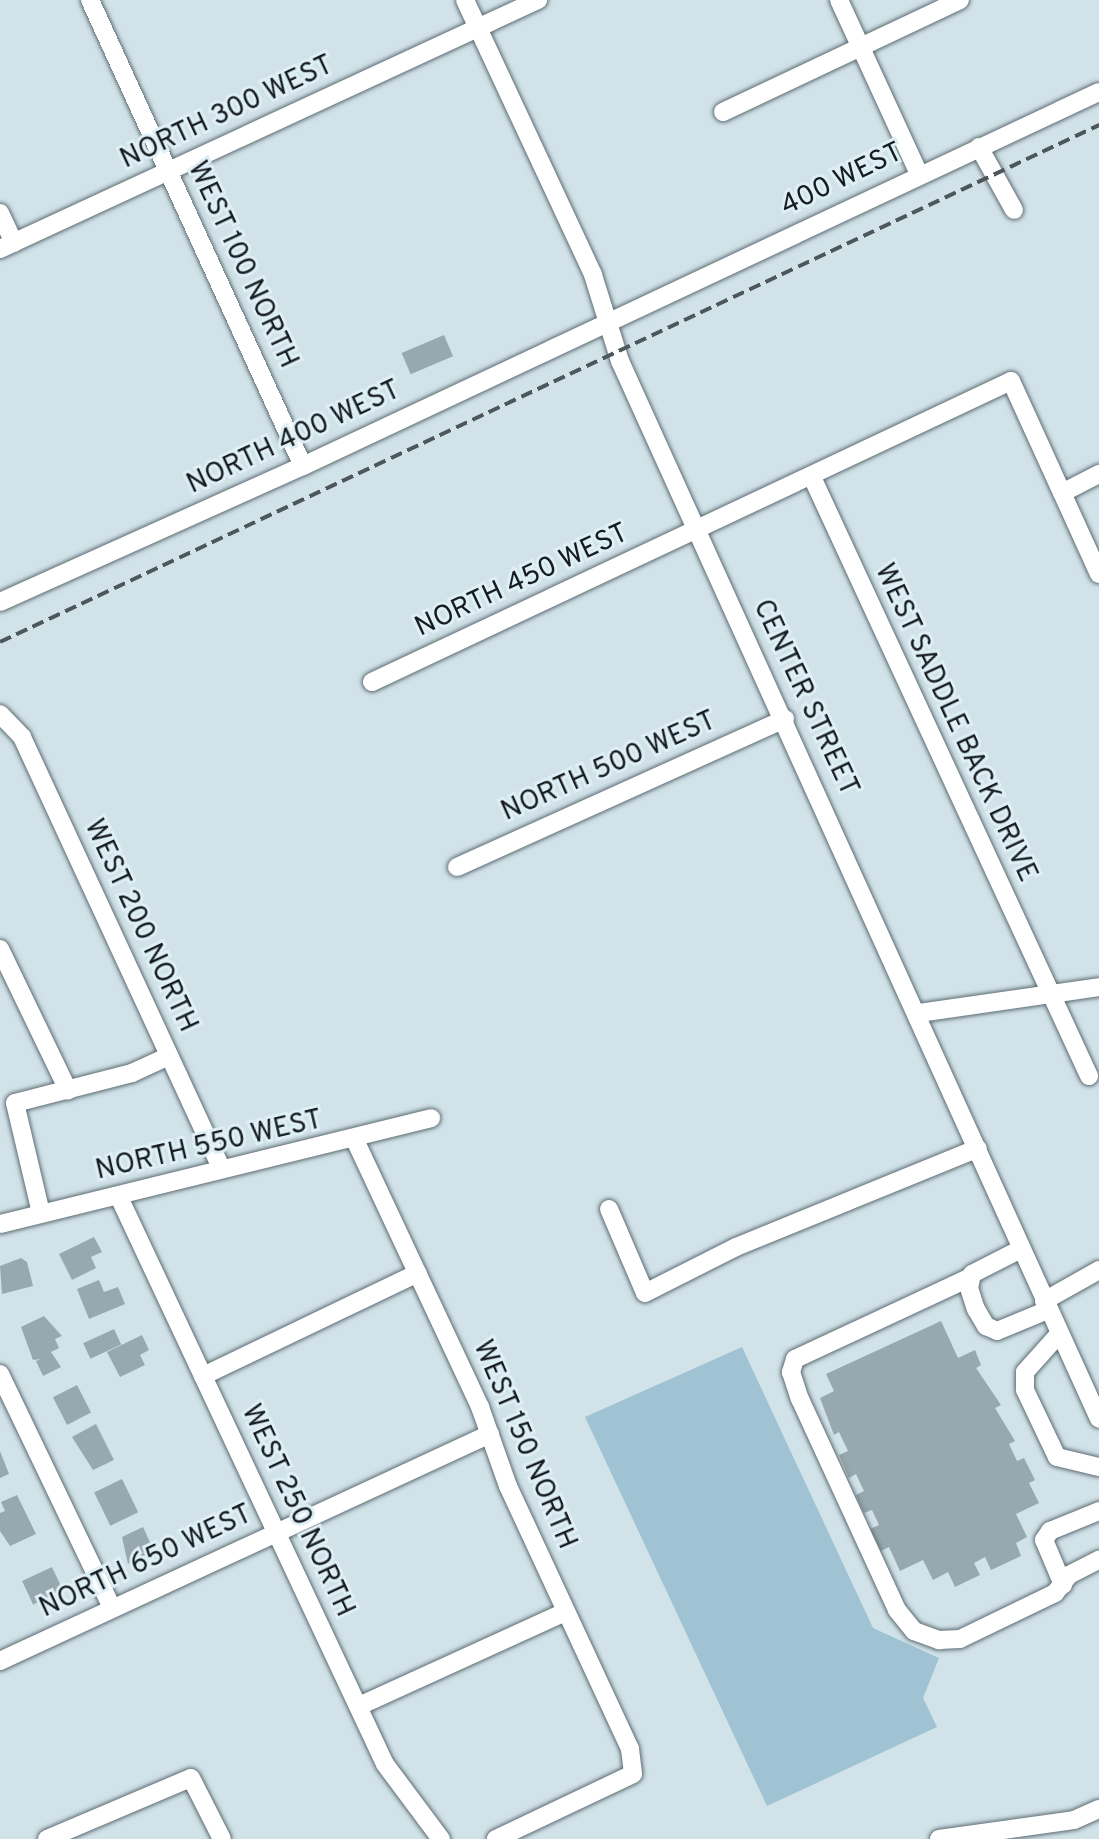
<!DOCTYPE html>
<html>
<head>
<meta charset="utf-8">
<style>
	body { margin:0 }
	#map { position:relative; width:1099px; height:1839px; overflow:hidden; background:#d1e2e9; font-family:Overpass,sans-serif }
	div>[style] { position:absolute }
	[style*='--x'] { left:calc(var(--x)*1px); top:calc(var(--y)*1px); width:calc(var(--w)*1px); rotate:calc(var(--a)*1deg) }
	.green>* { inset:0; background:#9fc3d3 }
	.building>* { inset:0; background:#97a8ae; transform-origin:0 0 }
	.roads { filter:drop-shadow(0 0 2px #5d6c72) drop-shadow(0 0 2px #5d6c72) }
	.minor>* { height:18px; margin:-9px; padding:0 9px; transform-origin:9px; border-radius:9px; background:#fff }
	.rail>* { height:4px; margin-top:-2px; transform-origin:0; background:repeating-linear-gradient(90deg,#4d565a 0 12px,transparent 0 18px) }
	span { translate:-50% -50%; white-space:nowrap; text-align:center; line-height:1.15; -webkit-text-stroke:6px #deeff6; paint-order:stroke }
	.street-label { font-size:28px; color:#151b1e }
</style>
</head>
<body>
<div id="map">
	<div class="green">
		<i style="clip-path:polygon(742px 1347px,873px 1628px,939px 1658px,923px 1698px,937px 1727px,767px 1806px,585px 1417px)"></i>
	</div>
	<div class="building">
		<i style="left:444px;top:335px;width:23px;height:46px;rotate:67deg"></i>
		<i style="clip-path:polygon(94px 1237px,102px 1252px,91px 1257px,96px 1268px,72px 1280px,59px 1254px)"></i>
		<i style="clip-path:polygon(21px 1258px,27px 1262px,33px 1286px,2px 1294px,0 1266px)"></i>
		<i style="clip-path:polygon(99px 1280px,104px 1292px,118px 1287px,125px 1304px,89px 1319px,77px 1289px)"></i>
		<i style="clip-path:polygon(44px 1316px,62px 1336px,55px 1339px,59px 1348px,51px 1352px,61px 1367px,43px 1376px,36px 1361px,41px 1359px,33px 1360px,21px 1327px)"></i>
		<i style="clip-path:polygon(941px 1321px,958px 1358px,975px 1350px,981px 1365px,976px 1368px,1001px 1405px,995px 1408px,1015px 1441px,1009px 1444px,1017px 1461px,1024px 1458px,1035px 1480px,1029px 1483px,1039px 1503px,1016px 1514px,1027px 1537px,1016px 1543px,1021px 1556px,991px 1570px,985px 1557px,974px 1563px,980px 1575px,955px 1587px,948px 1572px,933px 1580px,923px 1560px,900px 1571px,889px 1547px,881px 1551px,870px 1529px,879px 1525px,872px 1510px,864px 1513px,856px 1495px,864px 1491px,856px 1474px,849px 1478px,839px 1455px,848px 1451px,839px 1432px,834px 1435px,820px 1398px,834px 1391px,826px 1374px)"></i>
		<i style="left:114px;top:1329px;width:17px;height:34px;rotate:65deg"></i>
		<i style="clip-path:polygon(142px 1335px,149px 1350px,140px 1355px,145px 1365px,120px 1377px,107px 1352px)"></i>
		<i style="left:77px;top:1385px;width:31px;height:27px;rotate:63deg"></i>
		<i style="clip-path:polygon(96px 1424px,114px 1460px,93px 1470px,72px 1437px)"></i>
		<i style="clip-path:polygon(0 1451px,9px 1474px,0 1478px)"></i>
		<i style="left:122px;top:1479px;width:37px;height:31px;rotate:64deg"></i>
		<i style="clip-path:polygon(17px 1495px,36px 1534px,10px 1546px,0 1531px,0 1513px,5px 1511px,1px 1502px)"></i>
		<i style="clip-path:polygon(143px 1527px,154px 1551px,128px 1564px,122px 1537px)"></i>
		<i style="left:52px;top:1567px;width:26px;height:33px;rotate:65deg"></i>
	</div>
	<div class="roads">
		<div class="minor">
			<i style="--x:90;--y:0;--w:512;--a:65.44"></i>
			<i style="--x:465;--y:0;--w:303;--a:65"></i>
			<i style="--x:593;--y:275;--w:90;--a:72.6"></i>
			<i style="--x:620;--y:361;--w:1161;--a:65.64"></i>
			<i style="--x:839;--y:0;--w:192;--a:65.3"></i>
			<i style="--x:723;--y:112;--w:262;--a:-25.3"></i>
			<i style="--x:979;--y:147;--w:72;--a:60.9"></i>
			<i style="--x:0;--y:213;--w:33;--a:65"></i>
			<i style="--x:0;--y:249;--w:593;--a:-24.84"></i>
			<i style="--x:812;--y:477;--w:660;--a:65.18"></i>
			<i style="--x:1062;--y:493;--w:42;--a:-27.2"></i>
			<i style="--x:0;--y:602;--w:332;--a:-24.2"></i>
			<i style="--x:303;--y:466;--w:879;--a:-25.17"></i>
			<i style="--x:372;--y:682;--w:706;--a:-25.22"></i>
			<i style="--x:1011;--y:381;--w:212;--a:65.5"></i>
			<i style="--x:0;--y:714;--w:32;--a:46"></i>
			<i style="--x:22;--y:737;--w:474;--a:65.2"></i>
			<i style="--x:457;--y:867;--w:360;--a:-24.3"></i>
			<i style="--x:0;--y:949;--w:157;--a:64.3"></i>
			<i style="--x:919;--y:1013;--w:182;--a:-8.2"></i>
			<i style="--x:355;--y:1140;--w:295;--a:64.9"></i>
			<i style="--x:480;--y:1407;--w:84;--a:70.5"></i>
			<i style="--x:508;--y:1486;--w:290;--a:65.1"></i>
			<i style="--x:630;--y:1749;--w:25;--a:83"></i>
			<i style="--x:633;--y:1774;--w:152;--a:154.6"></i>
			<i style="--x:119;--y:1197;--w:626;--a:64.87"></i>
			<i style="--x:385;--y:1764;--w:94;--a:53.3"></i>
			<i style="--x:609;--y:1209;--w:91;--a:66.8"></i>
			<i style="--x:645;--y:1293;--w:102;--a:-26.8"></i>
			<i style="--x:736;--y:1247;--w:261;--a:-22.2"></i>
			<i style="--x:41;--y:1213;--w:113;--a:-103.3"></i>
			<i style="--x:15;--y:1103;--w:121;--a:-14.4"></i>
			<i style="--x:132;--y:1073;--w:41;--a:-24.7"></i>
			<i style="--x:0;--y:1224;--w:444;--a:-13.8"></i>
			<i style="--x:1021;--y:1249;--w:55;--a:153"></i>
			<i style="--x:972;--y:1274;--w:14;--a:102"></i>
			<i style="--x:969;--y:1288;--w:22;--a:72"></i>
			<i style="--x:976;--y:1309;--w:20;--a:60"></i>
			<i style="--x:986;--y:1326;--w:12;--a:24"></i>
			<i style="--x:997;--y:1331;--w:55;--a:-22.4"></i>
			<i style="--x:971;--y:1277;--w:194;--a:155"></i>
			<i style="--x:795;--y:1359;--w:14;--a:107"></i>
			<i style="--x:791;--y:1372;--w:28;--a:72"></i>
			<i style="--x:800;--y:1399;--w:232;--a:65.3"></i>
			<i style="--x:897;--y:1610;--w:27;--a:51"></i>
			<i style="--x:914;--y:1631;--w:27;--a:20"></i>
			<i style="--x:939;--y:1640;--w:21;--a:-3"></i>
			<i style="--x:960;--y:1639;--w:106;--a:-25.8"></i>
			<i style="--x:1055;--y:1593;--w:23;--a:-52"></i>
			<i style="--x:1069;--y:1575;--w:34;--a:-27"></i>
			<i style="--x:1044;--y:1301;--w:63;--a:-29.4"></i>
			<i style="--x:1059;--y:1334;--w:51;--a:131.8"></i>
			<i style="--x:1025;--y:1372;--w:18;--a:90"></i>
			<i style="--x:1025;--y:1390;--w:74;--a:64.5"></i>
			<i style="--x:1057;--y:1457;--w:43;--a:13.4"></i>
			<i style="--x:0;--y:1374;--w:259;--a:64.4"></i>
			<i style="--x:203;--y:1376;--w:238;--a:-25.6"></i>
			<i style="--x:1063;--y:1585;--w:49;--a:-112.9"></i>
			<i style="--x:1044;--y:1540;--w:11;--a:-56"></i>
			<i style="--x:1050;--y:1531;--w:53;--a:-22.2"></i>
			<i style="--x:0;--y:1661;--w:540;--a:-24.86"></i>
			<i style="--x:359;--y:1706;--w:226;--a:-24.5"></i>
			<i style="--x:47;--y:1839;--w:156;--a:-23"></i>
			<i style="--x:191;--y:1778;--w:68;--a:63.1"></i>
			<i style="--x:939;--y:1839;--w:136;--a:-8"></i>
			<i style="--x:1074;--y:1820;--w:27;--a:-24"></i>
		</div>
	</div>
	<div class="rail">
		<i style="--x:0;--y:642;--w:1215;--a:-25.19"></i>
	</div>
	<div class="street-label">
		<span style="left:227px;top:113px;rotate:-25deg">NORTH 300 WEST</span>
		<span style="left:842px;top:180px;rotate:-26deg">400 WEST</span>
		<span style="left:242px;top:265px;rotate:65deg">WEST 100 NORTH</span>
		<span style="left:294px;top:438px;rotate:-25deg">NORTH 400 WEST</span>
		<span style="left:522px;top:581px;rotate:-25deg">NORTH 450 WEST</span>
		<span style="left:805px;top:698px;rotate:65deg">CENTER STREET</span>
		<span style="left:955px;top:723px;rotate:65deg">WEST SADDLE BACK DRIVE</span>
		<span style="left:609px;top:767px;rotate:-24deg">NORTH 500 WEST</span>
		<span style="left:140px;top:926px;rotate:65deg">WEST 200 NORTH</span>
		<span style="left:209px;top:1146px;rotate:-13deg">NORTH 550 WEST</span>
		<span style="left:524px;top:1445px;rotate:67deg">WEST 150 NORTH</span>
		<span style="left:297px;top:1511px;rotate:65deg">WEST 250 NORTH</span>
		<span style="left:146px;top:1562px;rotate:-25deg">NORTH 650 WEST</span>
	</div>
</div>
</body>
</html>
